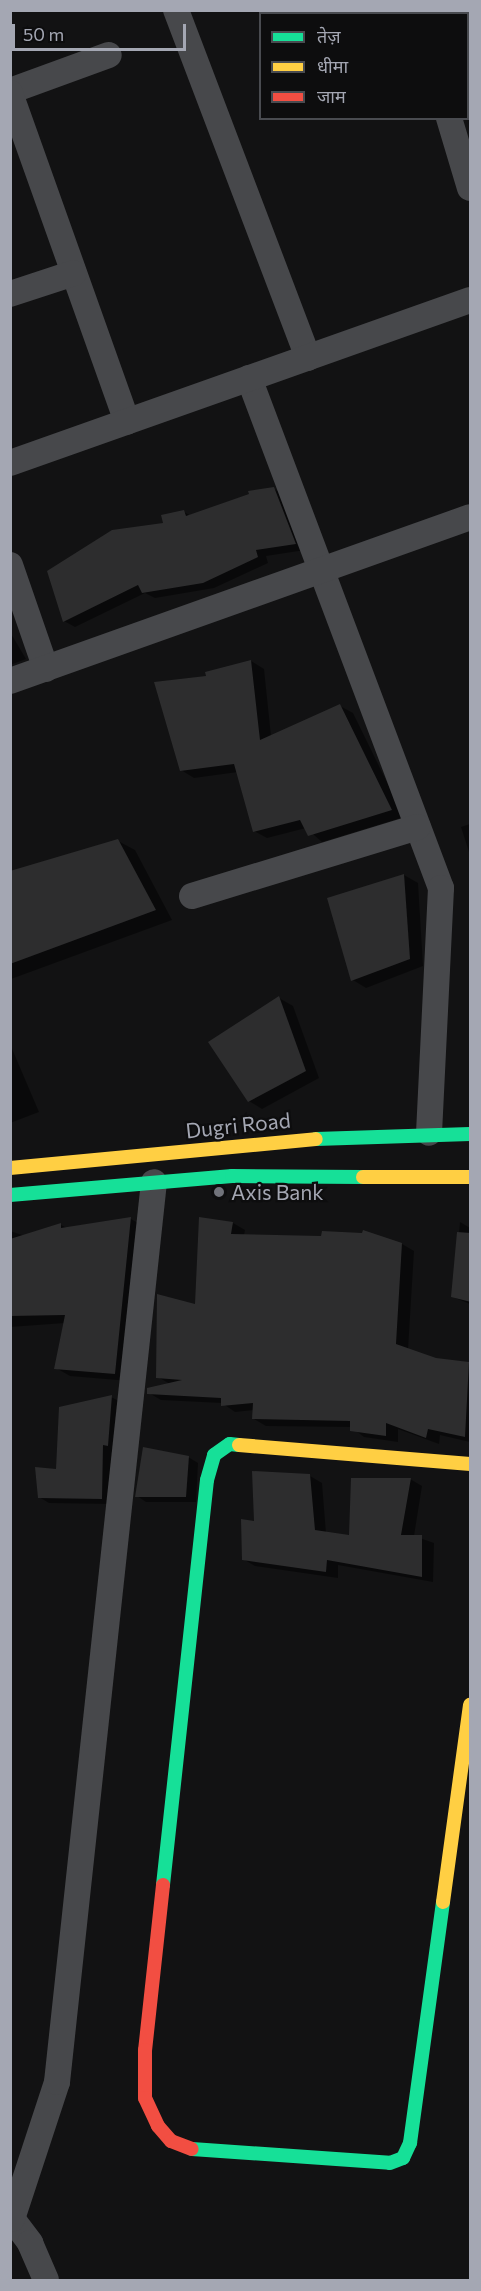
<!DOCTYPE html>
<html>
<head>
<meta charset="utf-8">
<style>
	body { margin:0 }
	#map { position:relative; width:481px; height:2291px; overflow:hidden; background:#121213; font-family:Commissioner,"Noto Sans Devanagari",sans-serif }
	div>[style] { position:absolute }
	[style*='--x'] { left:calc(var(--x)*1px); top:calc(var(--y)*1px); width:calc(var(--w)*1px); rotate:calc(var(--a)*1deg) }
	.shadow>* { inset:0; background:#0007 }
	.building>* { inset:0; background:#2d2d2e }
	.street>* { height:26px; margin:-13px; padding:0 13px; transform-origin:13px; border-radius:13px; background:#47484b }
	.fast>* { height:14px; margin:-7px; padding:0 7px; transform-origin:7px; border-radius:7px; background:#16e098 }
	.slow>* { height:14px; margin:-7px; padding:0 7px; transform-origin:7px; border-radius:7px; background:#ffcf43 }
	.jam>* { height:14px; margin:-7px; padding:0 7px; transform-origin:7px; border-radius:7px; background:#f24e42 }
	.dots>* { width:16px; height:16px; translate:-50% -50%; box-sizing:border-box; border:3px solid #0d0d0e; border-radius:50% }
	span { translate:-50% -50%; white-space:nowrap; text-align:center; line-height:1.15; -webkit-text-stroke:4.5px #0d0d0e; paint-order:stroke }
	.street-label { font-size:21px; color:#a4a7b3 }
	.poi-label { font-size:21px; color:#a4a7b3 }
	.left { translate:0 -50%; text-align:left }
	.frame { position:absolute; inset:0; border:12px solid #a4a7b3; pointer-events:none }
	.legend { position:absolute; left:259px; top:12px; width:210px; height:108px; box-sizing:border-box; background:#0d0d0e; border:2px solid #494b50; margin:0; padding:8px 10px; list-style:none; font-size:18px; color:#a4a7b3 }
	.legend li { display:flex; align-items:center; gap:12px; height:30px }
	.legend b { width:30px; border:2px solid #494b50 }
	.scale { position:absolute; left:12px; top:24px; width:174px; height:27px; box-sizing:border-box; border:3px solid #a4a7b3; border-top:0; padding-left:8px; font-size:18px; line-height:21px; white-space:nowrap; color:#a4a7b3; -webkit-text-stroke:4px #0d0d0e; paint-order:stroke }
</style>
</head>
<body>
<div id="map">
	<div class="shadow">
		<i style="clip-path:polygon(274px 489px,285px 495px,305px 550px,266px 556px,268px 563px,214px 588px,155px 598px,145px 593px,75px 627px,64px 621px,165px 524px,184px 512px,191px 516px)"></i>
		<i style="clip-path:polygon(10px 632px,26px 659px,10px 665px)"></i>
		<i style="clip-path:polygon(251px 661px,264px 669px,271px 736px,340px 706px,353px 713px,404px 817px,322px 842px,306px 828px,267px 838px,254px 831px,238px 772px,194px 778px,181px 770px,208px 677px)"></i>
		<i style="clip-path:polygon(470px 824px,470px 855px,461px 827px)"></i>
		<i style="clip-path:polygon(118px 841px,135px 850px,172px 920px,11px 979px,10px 984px,10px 873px)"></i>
		<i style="clip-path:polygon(404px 875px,418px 883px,423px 966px,366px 988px,353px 980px)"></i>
		<i style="clip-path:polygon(279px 998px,293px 1006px,319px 1078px,262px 1109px,249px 1101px)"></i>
		<i style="clip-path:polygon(10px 1044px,39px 1112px,10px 1123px)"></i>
		<i style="clip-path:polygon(131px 1219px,145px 1227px,129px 1381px,70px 1376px,56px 1368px,65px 1323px,10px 1327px,10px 1231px,25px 1236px,61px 1225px,67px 1228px)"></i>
		<i style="clip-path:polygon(460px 1222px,470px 1228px,470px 1304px,453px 1297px)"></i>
		<i style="clip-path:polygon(233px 1223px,245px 1230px,244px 1235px,402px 1244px,414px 1251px,408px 1350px,435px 1359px,470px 1364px,470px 1442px,440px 1435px,439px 1444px,398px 1429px,398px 1442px,364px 1437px,351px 1427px,266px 1426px,254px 1419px,254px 1410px,235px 1412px,222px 1403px,161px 1400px,149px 1393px,170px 1384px,158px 1377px,197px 1306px)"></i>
		<i style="clip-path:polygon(111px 1397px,121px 1402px,117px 1450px,112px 1450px,111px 1504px,49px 1503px,39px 1497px)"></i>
		<i style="clip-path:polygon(188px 1457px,198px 1463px,196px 1502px,146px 1502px,137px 1496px)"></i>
		<i style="clip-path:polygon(310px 1476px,322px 1483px,326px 1533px,350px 1537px,410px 1479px,422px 1486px,414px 1536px,434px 1543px,433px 1582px,338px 1565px,338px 1578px,255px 1566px,243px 1559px,255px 1523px)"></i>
	</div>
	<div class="building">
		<i style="clip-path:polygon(274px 487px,296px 544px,256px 550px,258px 557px,203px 583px,142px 593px,138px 585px,63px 622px,47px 571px,112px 530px,163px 523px,161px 515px,184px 510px,186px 516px,249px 494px,248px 491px)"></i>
		<i style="clip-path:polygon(251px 660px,260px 740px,340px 704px,392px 810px,308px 836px,300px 820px,253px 832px,234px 764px,180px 771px,154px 682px,206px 676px,205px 672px)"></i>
		<i style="clip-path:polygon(118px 839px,156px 910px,10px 964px,10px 871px)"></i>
		<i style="clip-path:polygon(404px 874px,410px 959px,351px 981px,327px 898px)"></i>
		<i style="clip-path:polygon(279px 996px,306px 1071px,248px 1102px,208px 1042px)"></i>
		<i style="clip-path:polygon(131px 1217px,115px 1374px,54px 1369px,65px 1315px,10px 1316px,10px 1239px,61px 1223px,61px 1228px)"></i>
		<i style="clip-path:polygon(199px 1217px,233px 1222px,231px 1234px,321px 1236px,322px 1231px,362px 1233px,363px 1230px,402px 1243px,396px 1344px,436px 1358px,469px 1362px,465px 1437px,428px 1429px,426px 1438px,386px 1423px,386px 1436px,350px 1431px,350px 1421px,252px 1419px,253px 1403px,221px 1406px,221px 1398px,147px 1394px,147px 1388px,182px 1380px,156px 1378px,157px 1294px,195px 1304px)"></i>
		<i style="clip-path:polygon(457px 1232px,471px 1233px,471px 1302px,451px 1297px)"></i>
		<i style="clip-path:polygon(112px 1395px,108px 1446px,103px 1445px,102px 1499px,38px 1498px,35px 1467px,56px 1469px,59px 1407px)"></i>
		<i style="clip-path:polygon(143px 1447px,189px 1456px,186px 1497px,135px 1497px)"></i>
		<i style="clip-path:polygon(252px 1471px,310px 1474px,315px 1530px,349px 1535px,351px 1478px,411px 1478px,401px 1535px,422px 1535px,422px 1577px,327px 1560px,326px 1572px,242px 1560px,241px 1519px,254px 1521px)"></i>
	</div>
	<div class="street">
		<i style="--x:176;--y:10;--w:372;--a:69.2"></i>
		<i style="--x:330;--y:10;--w:4;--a:76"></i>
		<i style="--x:414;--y:10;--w:4;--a:76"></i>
		<i style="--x:10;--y:91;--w:105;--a:-20"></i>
		<i style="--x:10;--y:93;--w:349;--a:70.4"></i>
		<i style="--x:449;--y:118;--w:73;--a:73.3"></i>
		<i style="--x:10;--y:294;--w:67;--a:-18.2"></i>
		<i style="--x:249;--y:378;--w:545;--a:69.37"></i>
		<i style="--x:441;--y:888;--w:245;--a:92.8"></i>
		<i style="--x:10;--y:463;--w:488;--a:-19.5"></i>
		<i style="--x:10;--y:565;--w:110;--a:70.9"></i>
		<i style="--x:10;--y:681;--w:488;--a:-19.6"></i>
		<i style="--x:192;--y:896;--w:236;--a:-17"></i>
		<i style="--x:10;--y:2216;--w:34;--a:53"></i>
		<i style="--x:30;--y:2243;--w:40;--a:66.6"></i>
		<i style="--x:12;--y:2219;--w:144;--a:-71.8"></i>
		<i style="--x:57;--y:2082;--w:905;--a:-83.85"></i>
	</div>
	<div class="fast">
		<i style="--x:316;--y:1139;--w:154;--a:-1.9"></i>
		<i style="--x:10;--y:1195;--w:223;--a:-4.9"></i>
		<i style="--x:232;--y:1176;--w:131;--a:0.4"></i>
		<i style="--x:163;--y:1885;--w:407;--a:-83.8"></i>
		<i style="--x:207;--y:1480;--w:26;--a:-74"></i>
		<i style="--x:214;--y:1455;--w:19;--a:-35"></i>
		<i style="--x:230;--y:1444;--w:9;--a:6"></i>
		<i style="--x:192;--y:2149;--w:198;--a:4"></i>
		<i style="--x:390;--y:2163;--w:14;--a:-21"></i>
		<i style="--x:403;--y:2158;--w:17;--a:-65"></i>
		<i style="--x:410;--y:2143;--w:243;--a:-82.2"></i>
	</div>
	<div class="slow">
		<i style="--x:10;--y:1168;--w:307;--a:-5.4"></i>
		<i style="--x:363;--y:1177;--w:107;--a:0"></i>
		<i style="--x:239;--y:1445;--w:232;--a:4.7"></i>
		<i style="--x:443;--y:1902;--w:199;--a:-82.2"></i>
	</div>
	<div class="jam">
		<i style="--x:163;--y:1885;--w:166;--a:96.2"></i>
		<i style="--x:145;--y:2050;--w:48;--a:90"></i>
		<i style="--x:145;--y:2098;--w:31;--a:65"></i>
		<i style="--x:158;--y:2126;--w:20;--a:49"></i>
		<i style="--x:171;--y:2141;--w:22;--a:21"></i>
	</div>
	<div class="dots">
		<i style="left:219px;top:1192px;background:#71737b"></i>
	</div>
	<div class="street-label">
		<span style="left:238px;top:1125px;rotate:-6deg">Dugri Road</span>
	</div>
	<div class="poi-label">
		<span class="left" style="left:231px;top:1192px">Axis Bank</span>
	</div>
	<div class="frame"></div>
	<ul class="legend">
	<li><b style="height:8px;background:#16e098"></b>तेज़</li>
	<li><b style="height:8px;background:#ffcf43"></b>धीमा</li>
	<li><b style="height:8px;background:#f24e42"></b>जाम</li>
	</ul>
	<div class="scale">50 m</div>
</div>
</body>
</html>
